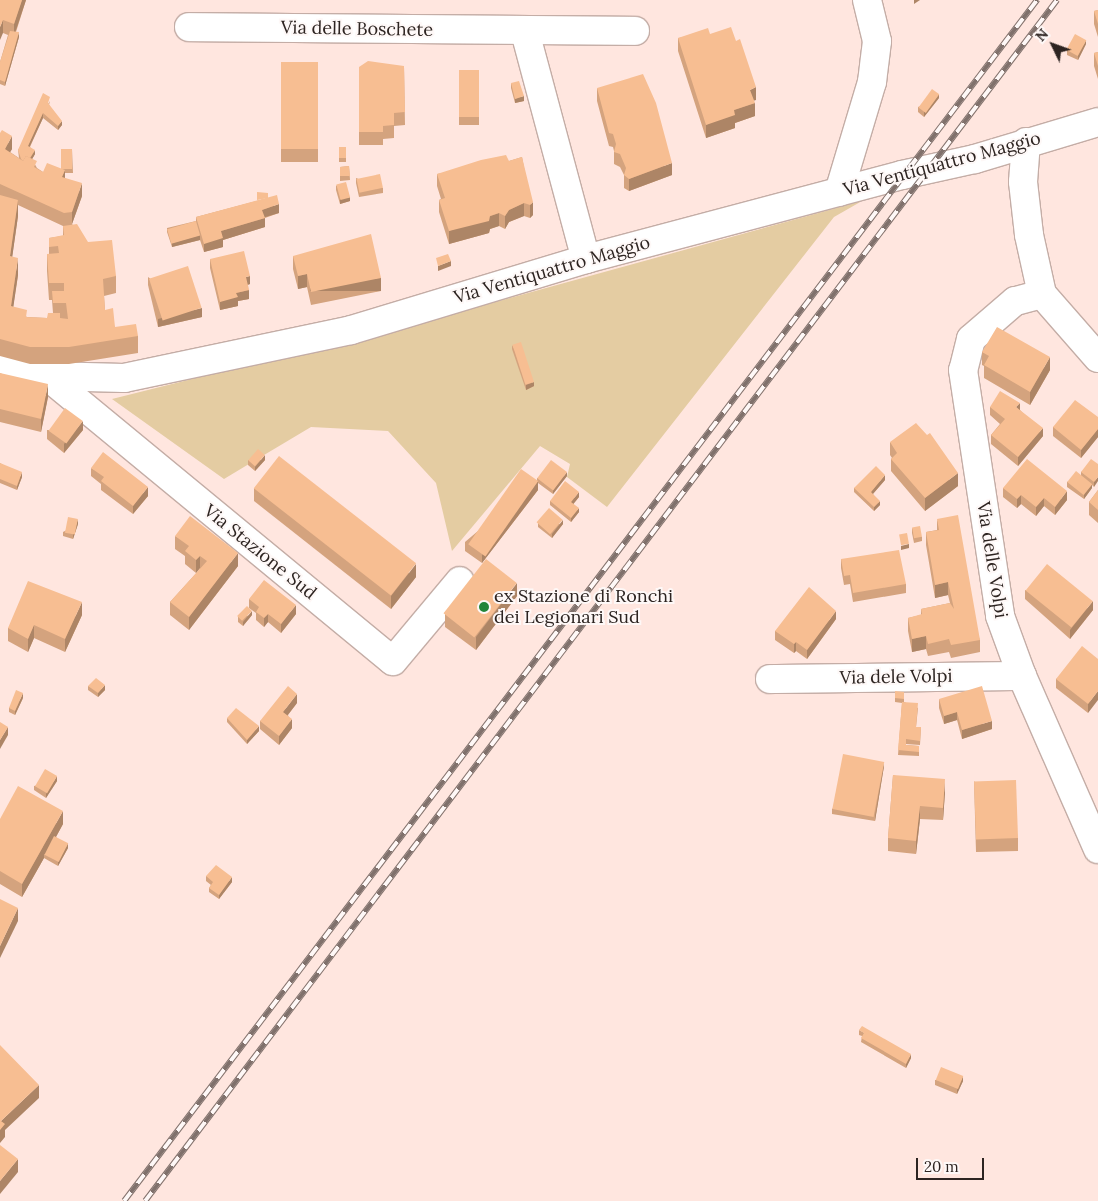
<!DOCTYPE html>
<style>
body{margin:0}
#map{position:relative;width:1098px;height:1201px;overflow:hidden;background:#ffe6df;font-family:Lora,serif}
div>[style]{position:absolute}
.green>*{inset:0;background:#e4cca2}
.roads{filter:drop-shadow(1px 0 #c4ada6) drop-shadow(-1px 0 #c4ada6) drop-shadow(0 1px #c4ada6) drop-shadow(0 -1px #c4ada6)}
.minor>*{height:28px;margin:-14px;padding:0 14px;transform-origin:14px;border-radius:14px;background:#fff}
.rail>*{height:5.5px;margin-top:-2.75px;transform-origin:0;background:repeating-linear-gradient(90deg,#fef8f7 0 11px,#80716c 0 22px);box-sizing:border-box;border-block:1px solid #80716c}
.wall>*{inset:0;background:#d4a37e;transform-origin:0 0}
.shaded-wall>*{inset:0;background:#ad8566;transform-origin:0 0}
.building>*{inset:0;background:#f7be92;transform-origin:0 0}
.dots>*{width:14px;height:14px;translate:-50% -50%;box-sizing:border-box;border:2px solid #fef8f7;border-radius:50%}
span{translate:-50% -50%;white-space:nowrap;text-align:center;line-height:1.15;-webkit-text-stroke:4px #fef8f7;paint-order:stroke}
.street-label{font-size:18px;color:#2d2421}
.poi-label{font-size:18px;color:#2d2421}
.left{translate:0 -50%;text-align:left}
.north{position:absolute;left:1028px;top:20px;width:50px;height:50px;-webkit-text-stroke:4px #fef8f7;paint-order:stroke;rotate:312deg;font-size:14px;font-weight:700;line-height:20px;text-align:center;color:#2d2421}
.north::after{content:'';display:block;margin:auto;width:18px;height:22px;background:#2d2421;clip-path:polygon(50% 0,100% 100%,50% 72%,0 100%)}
.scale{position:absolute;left:916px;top:1158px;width:68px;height:22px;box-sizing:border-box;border:2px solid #2d2421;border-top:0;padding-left:6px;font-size:15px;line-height:18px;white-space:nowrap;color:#2d2421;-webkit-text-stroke:4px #fef8f7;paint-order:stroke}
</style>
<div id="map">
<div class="green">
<div style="clip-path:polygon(862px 201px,834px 217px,607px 507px,567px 477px,570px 464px,540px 446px,452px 551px,436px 483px,388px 431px,311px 427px,224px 479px,112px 399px,459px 312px)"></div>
</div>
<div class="roads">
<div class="minor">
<div style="left:189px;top:27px;width:446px;rotate:0.5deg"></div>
<div style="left:525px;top:32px;width:235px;rotate:75deg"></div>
<div style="left:1026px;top:142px;width:40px;rotate:94.3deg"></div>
<div style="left:1023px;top:182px;width:53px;rotate:83.5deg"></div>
<div style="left:1029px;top:235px;width:60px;rotate:77.6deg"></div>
<div style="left:1042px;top:294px;width:85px;rotate:48.8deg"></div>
<div style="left:839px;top:192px;width:115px;rotate:-73.3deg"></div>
<div style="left:872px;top:82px;width:41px;rotate:-83deg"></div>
<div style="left:877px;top:41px;width:42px;rotate:-103.7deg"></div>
<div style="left:1042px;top:294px;width:28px;rotate:165deg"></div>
<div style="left:1015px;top:301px;width:58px;rotate:139.2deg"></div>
<div style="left:971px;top:339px;width:32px;rotate:104deg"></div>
<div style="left:963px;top:370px;width:249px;rotate:81.4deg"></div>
<div style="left:1000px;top:616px;width:64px;rotate:69.9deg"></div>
<div style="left:1022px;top:676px;width:189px;rotate:66.3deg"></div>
<div style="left:0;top:367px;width:48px;rotate:10.8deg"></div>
<div style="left:47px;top:376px;width:77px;rotate:1.5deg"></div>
<div style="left:124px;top:378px;width:232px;rotate:-11.9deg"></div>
<div style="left:351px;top:330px;width:245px;rotate:-16.8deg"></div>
<div style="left:586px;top:259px;width:327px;rotate:-14.9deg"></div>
<div style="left:902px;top:175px;width:75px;rotate:-12.4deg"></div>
<div style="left:975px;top:159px;width:128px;rotate:-16.7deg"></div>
<div style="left:47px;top:376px;width:448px;rotate:39.5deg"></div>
<div style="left:393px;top:661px;width:104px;rotate:-50.1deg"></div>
<div style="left:770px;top:679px;width:252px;rotate:-0.7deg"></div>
</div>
</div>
<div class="rail">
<div style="left:124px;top:1201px;width:1509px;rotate:-52.76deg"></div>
<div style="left:145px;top:1201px;width:1508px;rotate:-52.79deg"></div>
</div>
<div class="wall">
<div style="clip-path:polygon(0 0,26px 0,16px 32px,19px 37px,5px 86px,0 84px,0 62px,8px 35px,3px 33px)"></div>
<div style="clip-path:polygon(1098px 10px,1098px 37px,1094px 24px,1094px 11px)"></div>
<div style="clip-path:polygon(710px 34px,756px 100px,754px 100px,755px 116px,735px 123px,735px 128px,706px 138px,678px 51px,678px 38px)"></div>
<div style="clip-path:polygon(1086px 44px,1078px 60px,1067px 55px,1067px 50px)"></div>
<div style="clip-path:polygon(1098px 52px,1098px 79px,1094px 66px,1094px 53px)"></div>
<div style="left:281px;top:62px;width:37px;height:100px"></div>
<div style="clip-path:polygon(404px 66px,405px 125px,394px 126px,394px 138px,383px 139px,383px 145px,359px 145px,359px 67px)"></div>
<div style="left:459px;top:70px;width:20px;height:55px"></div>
<div style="clip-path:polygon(511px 83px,524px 101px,515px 103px,511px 88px)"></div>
<div style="clip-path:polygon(597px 88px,672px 175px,629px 191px,624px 188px,624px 175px,620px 167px,614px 164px,614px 151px,613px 147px,609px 146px,597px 101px)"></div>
<div style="clip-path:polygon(939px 98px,924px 117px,918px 112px,918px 107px)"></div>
<div style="clip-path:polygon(evenodd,50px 101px,49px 105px,62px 125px,58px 130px,43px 118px,30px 147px,35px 154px,32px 159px,37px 168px,43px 172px,62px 169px,72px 149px,73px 173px,65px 173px,65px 178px,82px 196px,72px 224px,116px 276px,116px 293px,104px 296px,105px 310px,115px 327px,138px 336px,138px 353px,69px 364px,30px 364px,0 356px,0 133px,12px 149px,10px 152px,19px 158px,18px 150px,50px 101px,18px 205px,63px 226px,63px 236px,49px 238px,49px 254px,47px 254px,47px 271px,49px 300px,52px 300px,53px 313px,47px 318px,27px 317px,13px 307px,18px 275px,12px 257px,18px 216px,18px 205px)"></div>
<div style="left:339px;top:147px;width:7px;height:15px"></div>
<div style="clip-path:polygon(522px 157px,533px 215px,530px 218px,524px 216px,509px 222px,505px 229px,499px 226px,490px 229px,489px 233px,449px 244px,439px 212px,439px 200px,441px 199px,437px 186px,437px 174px,509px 161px)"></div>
<div style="clip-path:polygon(349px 166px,350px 180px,340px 181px,340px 167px)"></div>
<div style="clip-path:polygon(356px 178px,383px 188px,383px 193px,359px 197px,356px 183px)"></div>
<div style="clip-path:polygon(336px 185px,350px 201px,340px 204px,336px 190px)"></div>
<div style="clip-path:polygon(268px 198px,279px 213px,265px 218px,265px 227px,223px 240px,223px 247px,204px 252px,200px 240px,172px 247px,167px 232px,167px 228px,196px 221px,196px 217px)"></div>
<div style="clip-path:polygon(293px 256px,381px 291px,311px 305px,307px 287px,298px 289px,293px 269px)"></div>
<div style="clip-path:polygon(210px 259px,250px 284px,248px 285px,249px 299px,238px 301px,238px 306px,220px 310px,210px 268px)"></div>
<div style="clip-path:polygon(148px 277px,202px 317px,158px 327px,148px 285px)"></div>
<div style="clip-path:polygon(512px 345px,534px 386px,526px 390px,512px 349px)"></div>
<div style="clip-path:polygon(982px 352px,1050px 370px,1030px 405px,984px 378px,984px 366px,982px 365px)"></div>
<div style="clip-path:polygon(0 373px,48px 397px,41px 432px,0 422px)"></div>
<div style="clip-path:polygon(990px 407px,1020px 410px,1043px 436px,1018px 466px,991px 444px,991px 435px,1000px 424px,990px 415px)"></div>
<div style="clip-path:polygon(1098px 417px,1098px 437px,1081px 458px,1053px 436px,1053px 427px)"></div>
<div style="clip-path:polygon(47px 430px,83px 430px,64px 453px,47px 439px)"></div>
<div style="clip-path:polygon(890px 442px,958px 486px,925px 511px,891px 471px,891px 459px,892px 458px,890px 455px)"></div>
<div style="clip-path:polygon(248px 460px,265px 460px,255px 471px,248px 465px)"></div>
<div style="clip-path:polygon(0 463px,22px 477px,17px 490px,0 483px)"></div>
<div style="clip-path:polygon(1098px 464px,1094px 487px,1092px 485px,1092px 488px,1084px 499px,1067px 487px,1067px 482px,1081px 475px,1081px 472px)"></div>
<div style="clip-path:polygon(91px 468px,148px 496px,133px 514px,101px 490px,101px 484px,91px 476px)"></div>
<div style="clip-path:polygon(567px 476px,553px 494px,538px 483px,538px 490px,482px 563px,465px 551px,465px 542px,537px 481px,537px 478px)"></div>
<div style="clip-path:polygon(885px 480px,873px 494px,880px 505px,874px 511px,854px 492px,854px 488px)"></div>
<div style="clip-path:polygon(254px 488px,416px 577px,391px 609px,254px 501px)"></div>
<div style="clip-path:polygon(1003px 488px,1067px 500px,1055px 515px,1044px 506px,1036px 516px,1021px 504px,1017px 508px,1003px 497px)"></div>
<div style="clip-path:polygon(1098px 490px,1098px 523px,1089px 515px,1089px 502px)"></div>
<div style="clip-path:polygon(579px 497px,573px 504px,579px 512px,571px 522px,550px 505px,550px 501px)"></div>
<div style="clip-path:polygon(937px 519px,980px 640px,980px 652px,951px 658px,949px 652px,928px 656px,926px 649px,912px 652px,908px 631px,908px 618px,921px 615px,921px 609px,950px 603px,948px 595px,935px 598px,926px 545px,926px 532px,937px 530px)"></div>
<div style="clip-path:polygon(538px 523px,563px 524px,552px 538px,538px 527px)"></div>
<div style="clip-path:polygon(78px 524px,73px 539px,63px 536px,63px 532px)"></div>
<div style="clip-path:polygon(912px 528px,922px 537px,922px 541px,914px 543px,912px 533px)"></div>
<div style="clip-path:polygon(175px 536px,238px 566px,189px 630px,170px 615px,170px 602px,200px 569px,200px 568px,196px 573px,185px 564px,185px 556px,175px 549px)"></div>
<div style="clip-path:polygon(841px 559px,906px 584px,906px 593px,853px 602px,850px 584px,844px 585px,841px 568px)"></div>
<div style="clip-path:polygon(1025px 590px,1093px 610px,1070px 639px,1025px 599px)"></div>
<div style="clip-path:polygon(517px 596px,476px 650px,445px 627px,445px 614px)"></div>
<div style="clip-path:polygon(249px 599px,296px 614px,281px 633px,268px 622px,264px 627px,256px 620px,256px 613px,249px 608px)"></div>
<div style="clip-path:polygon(82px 615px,65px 652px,34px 638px,28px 652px,8px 641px,8px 628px)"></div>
<div style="clip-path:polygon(252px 615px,243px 626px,238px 622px,238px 617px)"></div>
<div style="clip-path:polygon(836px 619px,807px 659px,796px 651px,794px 653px,775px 640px,775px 631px)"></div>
<div style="clip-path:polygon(1098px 659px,1088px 713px,1056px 688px,1056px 679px)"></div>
<div style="clip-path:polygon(88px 686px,105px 690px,98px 697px,88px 690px)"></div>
<div style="clip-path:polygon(904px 692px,904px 702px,918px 708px,916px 727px,921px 727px,920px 745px,906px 744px,906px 745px,919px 746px,919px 756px,898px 755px,902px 703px,895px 702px,895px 698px)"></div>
<div style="clip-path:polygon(23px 698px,15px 715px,9px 712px,9px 708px)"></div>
<div style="clip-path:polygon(939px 699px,992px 729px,962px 739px,957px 720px,944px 724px,939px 708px)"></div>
<div style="clip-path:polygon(297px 703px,288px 715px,292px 728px,279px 745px,260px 729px,260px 721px)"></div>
<div style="clip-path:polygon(227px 718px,259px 731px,247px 744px,227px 722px)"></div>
<div style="clip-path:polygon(884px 766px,875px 821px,832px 814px,832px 809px)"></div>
<div style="clip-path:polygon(893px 775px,945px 792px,943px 820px,920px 819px,916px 854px,888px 851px,888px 838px)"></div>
<div style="clip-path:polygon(57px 781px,46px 798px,34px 790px,34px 786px)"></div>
<div style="clip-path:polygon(974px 781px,1018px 838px,1018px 851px,976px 852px)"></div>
<div style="clip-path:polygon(0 819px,63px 824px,56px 837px,68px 848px,58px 866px,44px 858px,22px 897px,0 884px)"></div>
<div style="clip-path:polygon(206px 876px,232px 882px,219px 899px,209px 892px,209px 888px,211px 885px,206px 881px)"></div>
<div style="clip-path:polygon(859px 1030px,911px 1058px,906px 1068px,861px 1042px,862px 1036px,859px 1035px)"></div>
<div style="clip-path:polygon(935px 1080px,963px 1081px,957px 1094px,935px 1085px)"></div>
</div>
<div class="shaded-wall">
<div style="clip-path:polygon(22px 0,26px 0,14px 36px,14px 24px)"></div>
<div style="clip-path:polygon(914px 0,920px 0,914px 4px)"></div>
<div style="clip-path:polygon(3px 20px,3px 33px,0 40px,0 27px)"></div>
<div style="clip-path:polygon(19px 32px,19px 37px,5px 86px,5px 82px)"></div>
<div style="clip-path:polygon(1086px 40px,1086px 44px,1078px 60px,1078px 56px)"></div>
<div style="clip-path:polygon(756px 87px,756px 100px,750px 102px,750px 90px)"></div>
<div style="clip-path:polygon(939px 94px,939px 98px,924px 117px,924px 112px)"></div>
<div style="clip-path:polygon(524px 96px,524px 101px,515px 103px,515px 99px)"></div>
<div style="clip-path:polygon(755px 103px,755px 116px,735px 123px,735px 128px,706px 138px,706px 125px,734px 110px)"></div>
<div style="clip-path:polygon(43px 113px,43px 118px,28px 150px,28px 146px)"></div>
<div style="clip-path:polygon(62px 121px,62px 125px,58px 130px,58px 126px)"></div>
<div style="clip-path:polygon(12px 136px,12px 149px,5px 161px,5px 149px)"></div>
<div style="clip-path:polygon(35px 150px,35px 154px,27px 168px,27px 164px)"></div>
<div style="clip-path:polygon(672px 163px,672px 175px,629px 191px,629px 179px)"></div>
<div style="clip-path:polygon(65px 170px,65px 183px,62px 177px)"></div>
<div style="clip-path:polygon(82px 183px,82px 196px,72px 224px,72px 212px)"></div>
<div style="clip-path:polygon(350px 197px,350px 201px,340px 204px,340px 199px)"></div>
<div style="clip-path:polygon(18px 200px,18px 216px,10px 273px,10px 256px)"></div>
<div style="clip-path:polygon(533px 202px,533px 215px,530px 218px,530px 205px)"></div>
<div style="clip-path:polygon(524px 203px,524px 216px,509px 222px,505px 229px,505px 216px,509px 210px)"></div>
<div style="clip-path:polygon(279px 204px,279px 213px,262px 218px,262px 210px)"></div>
<div style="clip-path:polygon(499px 213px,499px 226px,490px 229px,489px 233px,449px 244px,449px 231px)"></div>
<div style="clip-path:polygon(265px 218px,265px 227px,223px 240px,223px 247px,204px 252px,204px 244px,221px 231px)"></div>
<div style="clip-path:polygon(200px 235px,200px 240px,172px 247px,172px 243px)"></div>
<div style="clip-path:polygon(18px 258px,18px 275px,11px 323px,11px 306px)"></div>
<div style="clip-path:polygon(451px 261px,451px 266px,438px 271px,438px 266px)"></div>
<div style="clip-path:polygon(307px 274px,307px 287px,298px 289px,298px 276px)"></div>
<div style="clip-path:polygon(250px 276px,250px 284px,246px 285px,246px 277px)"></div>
<div style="left:381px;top:278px;width:13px;height:71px;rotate:90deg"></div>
<div style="clip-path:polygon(249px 290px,249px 299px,238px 301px,238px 306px,220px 310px,220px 302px,236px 293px)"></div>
<div style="clip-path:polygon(202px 308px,202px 317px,158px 327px,158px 319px)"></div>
<div style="clip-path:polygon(1050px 357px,1050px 370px,1030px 405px,1030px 392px)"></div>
<div style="clip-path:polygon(534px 382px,534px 386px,526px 390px,526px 385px)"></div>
<div style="clip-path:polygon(48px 384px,48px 397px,41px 432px,41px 419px)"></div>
<div style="clip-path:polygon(1020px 403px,1020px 412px,1016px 407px)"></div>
<div style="clip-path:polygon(83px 421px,83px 430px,64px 453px,64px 444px)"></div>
<div style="clip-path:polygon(1043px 428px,1043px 436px,1018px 466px,1018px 457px)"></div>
<div style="clip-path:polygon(1098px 429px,1098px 437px,1081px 458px,1081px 450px)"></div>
<div style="clip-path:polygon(265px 455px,265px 460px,255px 471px,255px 467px)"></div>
<div style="clip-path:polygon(22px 472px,22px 477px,17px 490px,17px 486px)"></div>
<div style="clip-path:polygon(567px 472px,567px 476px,553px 494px,553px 490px)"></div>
<div style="clip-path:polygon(958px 473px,958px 486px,925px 511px,925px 498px)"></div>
<div style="clip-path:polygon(885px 475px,885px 480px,871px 496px,871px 492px)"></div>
<div style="clip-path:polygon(1098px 477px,1098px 481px,1094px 487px,1094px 482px)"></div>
<div style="clip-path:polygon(538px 481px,538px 490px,482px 563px,482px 555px)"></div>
<div style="clip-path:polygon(1092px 484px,1092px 488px,1084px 499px,1084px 495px)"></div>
<div style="clip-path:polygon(148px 487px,148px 496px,133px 514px,133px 506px)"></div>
<div style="clip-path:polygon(1067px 491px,1067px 500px,1055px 515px,1055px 507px)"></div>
<div style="clip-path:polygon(579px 492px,579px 497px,571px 507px,571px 502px)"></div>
<div style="clip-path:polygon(1021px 495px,1021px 504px,1017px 508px,1017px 499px)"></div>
<div style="clip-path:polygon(1044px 498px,1044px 506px,1036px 516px,1036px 507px)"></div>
<div style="clip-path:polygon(880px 501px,880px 505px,874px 511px,874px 507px)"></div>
<div style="clip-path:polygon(579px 508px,579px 512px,571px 522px,571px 518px)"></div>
<div style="clip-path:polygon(78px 519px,78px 524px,73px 539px,73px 535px)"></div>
<div style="clip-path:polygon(563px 520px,563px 524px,552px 538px,552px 534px)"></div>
<div style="clip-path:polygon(909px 544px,909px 548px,901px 550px,901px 546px)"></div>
<div style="clip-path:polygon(238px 553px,238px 566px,189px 630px,189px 617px)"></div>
<div style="clip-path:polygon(200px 556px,200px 568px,196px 573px,196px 560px)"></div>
<div style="clip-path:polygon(416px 564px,416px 577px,391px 609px,391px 596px)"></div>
<div style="clip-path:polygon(948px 582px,948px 595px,935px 598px,935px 585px)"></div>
<div style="clip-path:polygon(517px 583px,517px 596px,476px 650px,476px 637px)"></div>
<div style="clip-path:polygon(1093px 601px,1093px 610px,1070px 639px,1070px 630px)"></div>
<div style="clip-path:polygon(82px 602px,82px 615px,65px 652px,65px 639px)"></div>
<div style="clip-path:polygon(296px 605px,296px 614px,281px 633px,281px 624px)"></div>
<div style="clip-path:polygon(252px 611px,252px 615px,243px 626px,243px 622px)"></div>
<div style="clip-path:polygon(836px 611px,836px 619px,807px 659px,807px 650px)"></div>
<div style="clip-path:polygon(268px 614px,268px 622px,264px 627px,264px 618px)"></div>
<div style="clip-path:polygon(34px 625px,34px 638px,28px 652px,28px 639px)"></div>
<div style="clip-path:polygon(926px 636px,926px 649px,912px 652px,912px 639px)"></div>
<div style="clip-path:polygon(796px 642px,796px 651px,794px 653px,794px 644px)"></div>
<div style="clip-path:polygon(105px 685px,105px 690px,98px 697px,98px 693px)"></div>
<div style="clip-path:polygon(1098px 691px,1098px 700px,1088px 713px,1088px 704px)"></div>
<div style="clip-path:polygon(23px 693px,23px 698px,15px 715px,15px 711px)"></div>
<div style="clip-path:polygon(297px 694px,297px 703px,283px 721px,283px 712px)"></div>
<div style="clip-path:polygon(957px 712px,957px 720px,944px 724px,944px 716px)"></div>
<div style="clip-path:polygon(292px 719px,292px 728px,279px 745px,279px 736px)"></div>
<div style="clip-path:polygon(992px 721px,992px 729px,962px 739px,962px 730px)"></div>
<div style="clip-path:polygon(259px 726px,259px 731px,247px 744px,247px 740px)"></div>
<div style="clip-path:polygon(8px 727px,8px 735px,0 749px,0 740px)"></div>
<div style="clip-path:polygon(884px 762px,884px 766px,875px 821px,875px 816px)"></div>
<div style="clip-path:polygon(57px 776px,57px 781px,46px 798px,46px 794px)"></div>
<div style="clip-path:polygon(945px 779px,945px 792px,943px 820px,943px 808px)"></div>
<div style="clip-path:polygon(920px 806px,920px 819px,916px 854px,916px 841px)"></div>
<div style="clip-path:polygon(63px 811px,63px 824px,46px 855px,44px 854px,44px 858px,22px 897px,22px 884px)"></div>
<div style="clip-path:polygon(68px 843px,68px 848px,58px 866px,58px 862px)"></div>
<div style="clip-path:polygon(232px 877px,232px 882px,219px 899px,219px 895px)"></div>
<div style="clip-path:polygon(18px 908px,18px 921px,0 958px,0 946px)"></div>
<div style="clip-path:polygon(911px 1054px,911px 1058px,906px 1068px,906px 1064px)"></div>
<div style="clip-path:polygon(963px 1076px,963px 1081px,957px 1094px,957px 1090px)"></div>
<div style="clip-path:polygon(39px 1085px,39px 1098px,5px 1130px,5px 1137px,0 1143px,0 1130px,1px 1121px)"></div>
<div style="clip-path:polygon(18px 1159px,18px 1172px,0 1194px,0 1181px)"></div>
</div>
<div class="building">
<div style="clip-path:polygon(0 0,22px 0,14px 24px,3px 20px,0 27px)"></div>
<div style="clip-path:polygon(1098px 10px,1098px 24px,1094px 11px)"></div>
<div style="clip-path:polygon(731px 27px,736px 41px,740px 39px,756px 87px,750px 90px,755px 103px,734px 110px,735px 115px,706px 125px,678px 38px,708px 28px,710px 34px)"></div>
<div style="clip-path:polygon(10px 31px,19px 32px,5px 82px,0 80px,0 62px)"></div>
<div style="left:1075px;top:34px;width:13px;height:18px;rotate:29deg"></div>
<div style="clip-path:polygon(1098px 52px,1098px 66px,1094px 53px)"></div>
<div style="clip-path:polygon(368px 61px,404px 66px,405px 112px,394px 113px,394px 125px,383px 126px,383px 132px,359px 132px,359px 67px)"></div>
<div style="left:281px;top:62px;width:37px;height:87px"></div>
<div style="left:459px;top:70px;width:20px;height:47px"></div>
<div style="clip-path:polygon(643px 74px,656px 103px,672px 163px,629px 179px,624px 175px,626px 168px,620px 154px,614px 152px,616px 144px,613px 134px,609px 133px,597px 88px)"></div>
<div style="clip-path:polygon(519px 81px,524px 96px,515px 99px,511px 83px)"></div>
<div style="left:932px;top:89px;width:9px;height:23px;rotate:36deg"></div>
<div style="clip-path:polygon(43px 93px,50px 97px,48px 103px,62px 121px,58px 126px,43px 113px,28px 146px,35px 150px,30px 158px,26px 156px,23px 161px,21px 159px,18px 150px)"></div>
<div style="clip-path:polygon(2px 130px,12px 136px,5px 149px,23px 161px,26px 156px,37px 161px,34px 167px,43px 172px,47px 163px,65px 170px,62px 177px,82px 183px,72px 212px,64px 213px,0 184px,0 133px)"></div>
<div style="left:339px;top:147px;width:7px;height:11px"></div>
<div style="left:61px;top:149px;width:11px;height:20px"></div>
<div style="clip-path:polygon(506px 155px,509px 161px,522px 157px,533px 202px,530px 205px,524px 203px,509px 210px,505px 216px,499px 213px,490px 216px,489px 221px,449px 231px,439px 200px,445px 198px,437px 174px,481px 160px)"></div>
<div style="clip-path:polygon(349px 166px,350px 176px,340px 176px,340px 167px)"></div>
<div style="left:380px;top:174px;width:14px;height:24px;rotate:78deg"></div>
<div style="left:346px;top:182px;width:16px;height:10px;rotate:75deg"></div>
<div style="clip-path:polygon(257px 192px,268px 193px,268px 198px,257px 200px)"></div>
<div style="clip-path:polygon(0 195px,18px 200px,10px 256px,18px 258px,11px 306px,27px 310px,26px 317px,47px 318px,48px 313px,60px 313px,60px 318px,68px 319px,66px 303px,53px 303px,52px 291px,64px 291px,64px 283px,49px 283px,47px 254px,59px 253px,58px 246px,49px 247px,49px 238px,64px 235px,63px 226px,77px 224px,88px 242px,112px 240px,116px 276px,103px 279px,105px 310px,113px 308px,115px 327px,136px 324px,138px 336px,69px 347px,30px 347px,0 339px)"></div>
<div style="clip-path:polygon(277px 195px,279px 204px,262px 210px,265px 218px,221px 231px,223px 238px,204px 244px,196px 217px)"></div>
<div style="left:196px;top:221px;width:15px;height:30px;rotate:74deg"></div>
<div style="clip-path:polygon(371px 234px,381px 278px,311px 292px,307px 274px,298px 276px,293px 256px)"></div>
<div style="clip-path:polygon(244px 251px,250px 276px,246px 277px,249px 290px,236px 293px,238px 297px,220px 302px,210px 259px)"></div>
<div style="clip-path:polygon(448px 254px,451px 261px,438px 266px,436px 258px)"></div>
<div style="left:188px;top:266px;width:44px;height:41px;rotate:72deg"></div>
<div style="clip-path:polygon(997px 327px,1050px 357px,1030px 392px,984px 365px,989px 356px,982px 352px)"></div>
<div style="left:521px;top:342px;width:42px;height:9px;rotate:72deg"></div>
<div style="clip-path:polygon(0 373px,48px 384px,41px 419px,0 409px)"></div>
<div style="clip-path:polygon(1000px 391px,1020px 403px,1016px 407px,1043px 428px,1018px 457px,991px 435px,1005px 419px,990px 407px)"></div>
<div style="clip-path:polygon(1075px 400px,1098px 417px,1098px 429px,1081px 450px,1053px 427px)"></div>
<div style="left:65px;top:408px;width:22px;height:28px;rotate:36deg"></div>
<div style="clip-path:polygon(916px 423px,927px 435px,930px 433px,958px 473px,925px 498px,891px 459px,897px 453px,890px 442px)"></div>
<div style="left:258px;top:449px;width:9px;height:15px;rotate:41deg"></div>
<div style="clip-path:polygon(103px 452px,148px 487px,133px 506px,101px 481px,104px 477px,91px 468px)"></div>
<div style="left:279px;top:456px;width:174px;height:41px;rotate:38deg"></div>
<div style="clip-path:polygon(1027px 459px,1067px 491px,1055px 507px,1044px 498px,1036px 507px,1021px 495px,1017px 499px,1003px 488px)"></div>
<div style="clip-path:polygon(1091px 459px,1098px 464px,1098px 477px,1094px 482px,1081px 472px)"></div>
<div style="left:551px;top:460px;width:20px;height:23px;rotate:37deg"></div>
<div style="clip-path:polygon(0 463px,22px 472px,17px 486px,0 479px)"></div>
<div style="clip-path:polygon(876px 466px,885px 475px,871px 492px,880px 501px,874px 507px,854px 488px)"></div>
<div style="left:521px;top:469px;width:21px;height:92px;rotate:35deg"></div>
<div style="left:1076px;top:471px;width:21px;height:14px;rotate:39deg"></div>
<div style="clip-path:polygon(565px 481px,579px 492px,571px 502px,579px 508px,571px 518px,550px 501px)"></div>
<div style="clip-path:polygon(1098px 490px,1098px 510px,1089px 502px)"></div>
<div style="left:549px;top:508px;width:18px;height:19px;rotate:41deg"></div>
<div style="clip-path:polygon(958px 515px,980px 640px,951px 645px,949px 639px,928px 644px,926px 636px,912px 639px,908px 618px,922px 614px,921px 609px,950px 603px,954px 609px,948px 582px,935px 585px,926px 532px,939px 530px,937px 519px)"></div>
<div style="clip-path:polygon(190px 516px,238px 553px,189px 617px,170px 602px,207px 561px,200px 556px,196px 560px,185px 551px,189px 546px,175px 536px)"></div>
<div style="left:68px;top:517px;width:10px;height:16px;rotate:11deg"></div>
<div style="left:920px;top:526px;width:11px;height:8px;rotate:80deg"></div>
<div style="left:907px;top:533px;width:11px;height:8px;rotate:80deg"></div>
<div style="clip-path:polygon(899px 550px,906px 584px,853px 593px,850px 575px,844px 576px,841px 559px)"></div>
<div style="left:486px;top:559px;width:39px;height:69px;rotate:38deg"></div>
<div style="left:1047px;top:564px;width:59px;height:34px;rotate:39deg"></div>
<div style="clip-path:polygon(264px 580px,296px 605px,281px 624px,268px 614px,264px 618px,256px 612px,259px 607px,249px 599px)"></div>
<div style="clip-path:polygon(28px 581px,82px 602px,65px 639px,34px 625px,28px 639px,8px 628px)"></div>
<div style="clip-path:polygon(809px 587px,836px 611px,807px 650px,796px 642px,794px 644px,775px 631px)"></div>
<div style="left:247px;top:606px;width:7px;height:14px;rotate:45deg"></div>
<div style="clip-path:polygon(1082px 646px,1098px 659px,1098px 691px,1088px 704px,1056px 679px)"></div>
<div style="clip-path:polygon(96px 678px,105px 685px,98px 693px,88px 686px)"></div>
<div style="clip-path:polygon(288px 686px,297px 694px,283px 712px,292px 719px,279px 736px,260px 721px)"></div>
<div style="clip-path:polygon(982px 686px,992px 721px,962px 730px,957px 712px,944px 716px,939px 699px)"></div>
<div style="clip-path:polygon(16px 690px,23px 693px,15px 711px,9px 708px)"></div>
<div style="clip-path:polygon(895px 691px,904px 692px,904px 699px,895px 698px)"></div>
<div style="clip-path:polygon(902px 702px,918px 703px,916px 727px,921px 727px,920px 741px,906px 739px,906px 745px,919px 746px,919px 752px,898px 750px)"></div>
<div style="clip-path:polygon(236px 708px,259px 726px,247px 740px,227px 718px)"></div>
<div style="clip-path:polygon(0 722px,8px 727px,0 740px)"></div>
<div style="left:843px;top:754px;width:42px;height:56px;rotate:11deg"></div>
<div style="left:45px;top:769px;width:14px;height:20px;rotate:30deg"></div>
<div style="clip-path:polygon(893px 775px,945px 779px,943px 808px,920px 806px,916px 841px,888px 838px)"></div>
<div style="left:1016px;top:780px;width:58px;height:42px;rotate:88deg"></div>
<div style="clip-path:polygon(18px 786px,63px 811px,22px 884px,0 871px,0 819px)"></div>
<div style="left:54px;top:836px;width:16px;height:21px;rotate:27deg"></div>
<div style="clip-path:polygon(216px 865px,232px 877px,219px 895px,209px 888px,213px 882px,206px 876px)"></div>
<div style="clip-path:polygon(0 899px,18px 908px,0 946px)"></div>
<div style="clip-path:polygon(862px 1026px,911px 1054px,906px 1064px,861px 1038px,864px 1033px,859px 1030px)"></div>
<div style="clip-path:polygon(0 1045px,39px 1085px,1px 1121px,5px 1124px,0 1130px)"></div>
<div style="left:941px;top:1067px;width:24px;height:14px;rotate:22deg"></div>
<div style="clip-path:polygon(0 1145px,18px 1159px,0 1181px)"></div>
</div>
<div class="dots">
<div style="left:484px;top:607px;background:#228539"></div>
</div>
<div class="street-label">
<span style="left:357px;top:29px;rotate:1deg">Via delle Boschete</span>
<span style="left:942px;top:164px;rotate:-15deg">Via Ventiquattro Maggio</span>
<span style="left:552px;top:270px;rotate:-16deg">Via Ventiquattro Maggio</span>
<span style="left:260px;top:552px;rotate:39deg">Via Stazione Sud</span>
<span style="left:992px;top:560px;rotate:81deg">Via delle Volpi</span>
<span style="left:896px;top:677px;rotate:-1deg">Via dele Volpi</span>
</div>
<div class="poi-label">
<span class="left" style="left:494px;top:607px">ex Stazione di Ronchi<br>dei Legionari Sud</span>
</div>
<div class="north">N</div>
<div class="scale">20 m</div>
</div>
